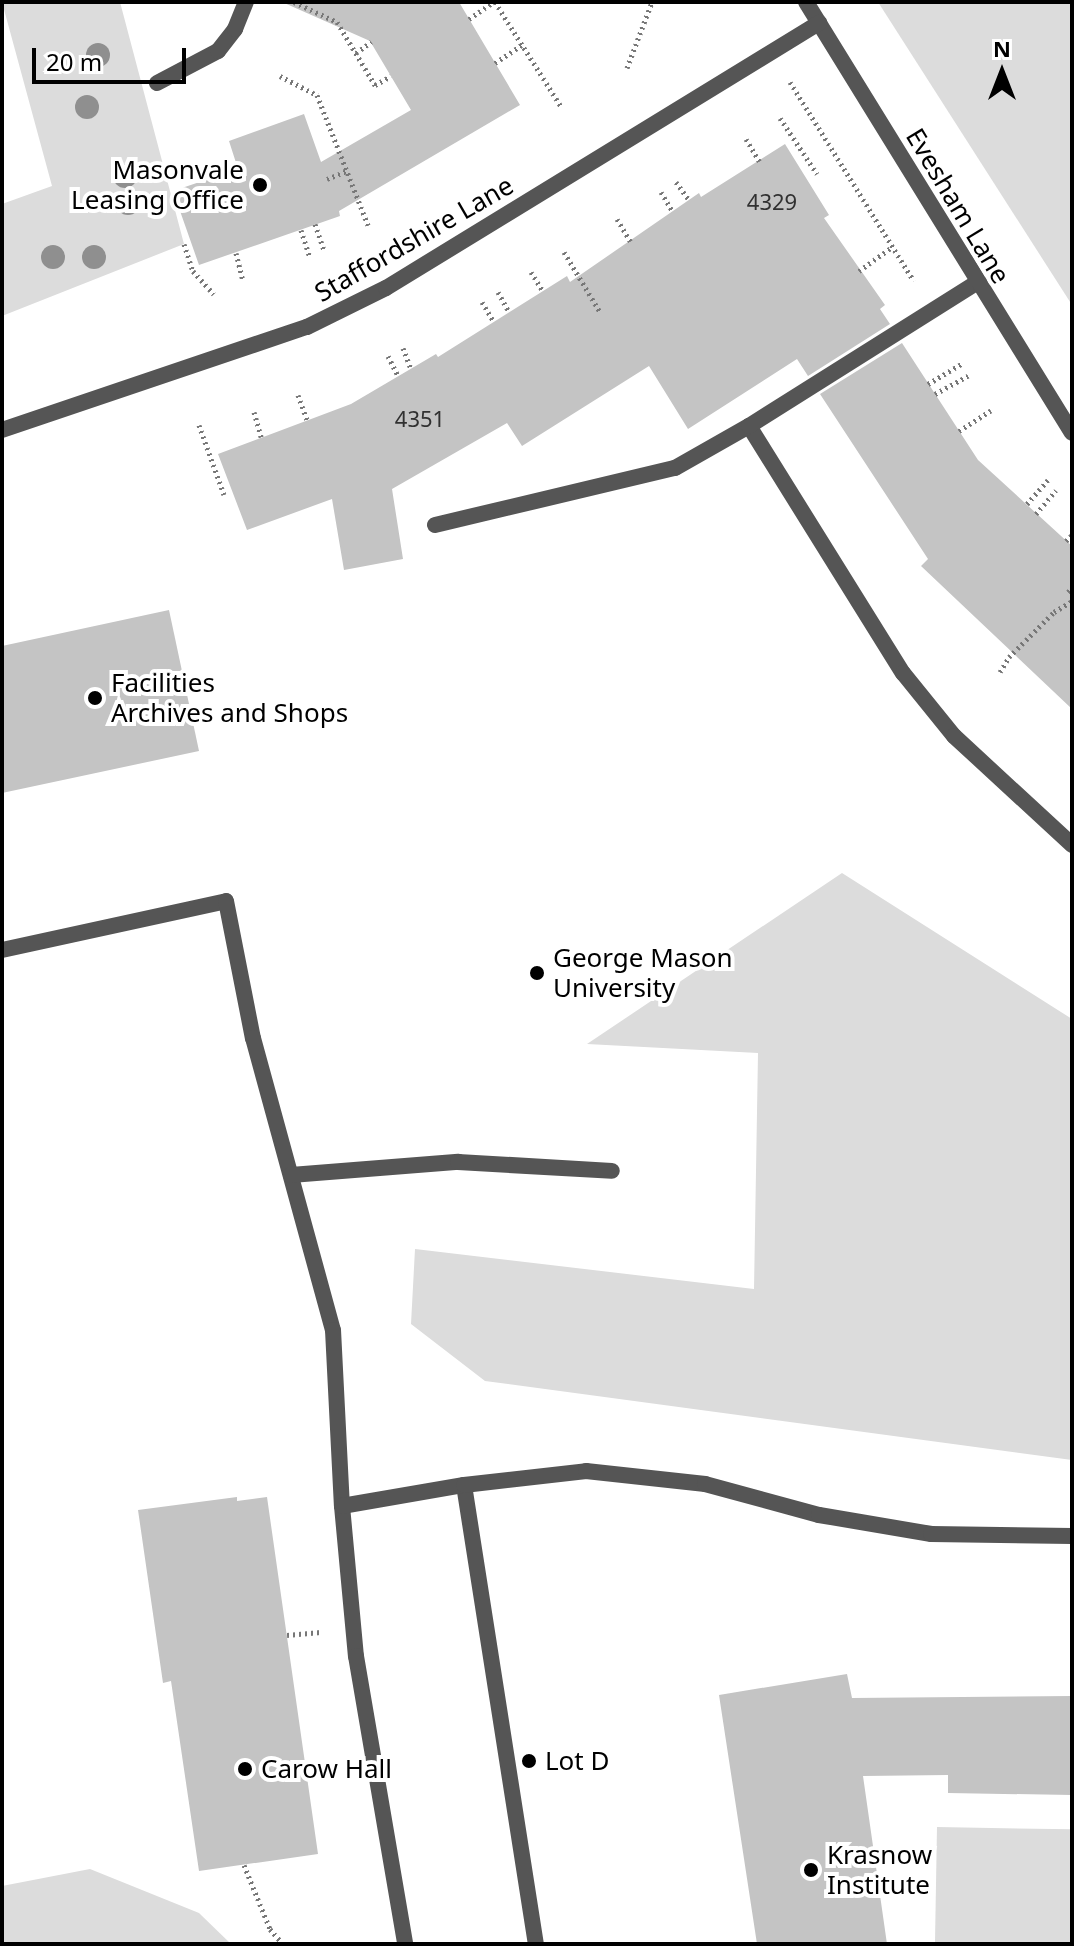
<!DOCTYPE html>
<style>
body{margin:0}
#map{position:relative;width:1074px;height:1946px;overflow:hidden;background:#fff;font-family:"Noto Sans",sans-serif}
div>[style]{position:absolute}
.green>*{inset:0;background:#dcdcdc;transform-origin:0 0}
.building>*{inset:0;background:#c4c4c4}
.path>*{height:5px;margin-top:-2.5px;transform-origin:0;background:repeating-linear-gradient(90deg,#777 0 2px,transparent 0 6px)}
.service>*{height:16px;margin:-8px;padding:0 8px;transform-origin:8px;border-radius:8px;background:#555}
.minor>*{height:16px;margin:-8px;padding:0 8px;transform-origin:8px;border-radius:8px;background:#555}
.trees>*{width:24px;height:24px;margin:-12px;border-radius:50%;background:#8f8f8f}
.dots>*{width:22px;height:22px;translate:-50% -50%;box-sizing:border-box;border:4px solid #fff;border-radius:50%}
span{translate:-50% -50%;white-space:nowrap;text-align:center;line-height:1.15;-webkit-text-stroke:8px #fff;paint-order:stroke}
.number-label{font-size:22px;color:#313131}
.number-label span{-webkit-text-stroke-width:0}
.poi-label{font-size:26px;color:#000}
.right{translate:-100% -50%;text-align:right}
.left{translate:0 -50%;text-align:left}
.street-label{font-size:26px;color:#000}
.frame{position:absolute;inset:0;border:4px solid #000;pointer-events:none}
.north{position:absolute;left:962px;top:32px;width:80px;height:80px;-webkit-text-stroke:6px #fff;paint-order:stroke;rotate:0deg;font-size:22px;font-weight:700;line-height:32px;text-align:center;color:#000}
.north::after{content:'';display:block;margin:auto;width:28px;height:36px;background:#000;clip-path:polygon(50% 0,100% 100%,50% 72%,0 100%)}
.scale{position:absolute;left:32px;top:48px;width:154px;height:36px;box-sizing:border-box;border:4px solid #000;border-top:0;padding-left:10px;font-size:24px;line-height:28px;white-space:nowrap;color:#000;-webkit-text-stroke:6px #fff;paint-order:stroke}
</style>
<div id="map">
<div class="green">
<div style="clip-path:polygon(2px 2px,120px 2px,184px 244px,2px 316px,2px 204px,52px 186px)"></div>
<div style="clip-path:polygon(878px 2px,1072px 2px,1072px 305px)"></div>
<div style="clip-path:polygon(842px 873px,1072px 1019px,1072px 1460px,485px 1381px,411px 1324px,415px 1249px,754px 1289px,758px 1053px,587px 1044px)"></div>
<div style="left:937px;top:1827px;width:135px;height:118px;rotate:1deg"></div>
<div style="clip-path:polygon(90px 1869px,199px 1913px,231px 1944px,2px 1944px,2px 1886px)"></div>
</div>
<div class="building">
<div style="clip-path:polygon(282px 2px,459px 2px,520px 105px,339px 211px,340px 216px,199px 265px,173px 191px,238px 169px,229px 141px,304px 114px,321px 162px,411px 110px,370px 41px)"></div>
<div style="clip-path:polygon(785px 144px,829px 215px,824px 218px,885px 305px,880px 309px,890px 324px,808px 376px,797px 359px,688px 429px,649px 366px,522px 446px,507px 423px,392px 489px,403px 559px,344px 570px,332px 499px,247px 530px,218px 454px,351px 404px,436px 354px,438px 357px,567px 276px,570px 282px,699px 193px,701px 197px)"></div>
<div style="clip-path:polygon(902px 343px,978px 460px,1072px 546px,1072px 709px,921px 566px,928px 559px,820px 394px)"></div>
<div style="clip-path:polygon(169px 610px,199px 751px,2px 793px,2px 646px)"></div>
<div style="clip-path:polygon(237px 1497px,237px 1501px,267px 1497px,318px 1854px,199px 1871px,171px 1681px,163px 1683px,138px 1510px)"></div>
<div style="clip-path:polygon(847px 1674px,852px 1698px,1072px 1696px,1072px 1795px,948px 1793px,948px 1775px,863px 1776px,887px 1944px,757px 1944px,719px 1695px)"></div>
</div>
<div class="path">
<div style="left:294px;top:2px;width:47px;rotate:24.9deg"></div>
<div style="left:337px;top:22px;width:74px;rotate:58.9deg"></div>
<div style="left:375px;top:85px;width:18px;rotate:-29deg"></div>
<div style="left:495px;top:2px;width:125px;rotate:57.7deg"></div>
<div style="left:469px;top:19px;width:29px;rotate:-35deg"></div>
<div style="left:356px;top:53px;width:19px;rotate:-36deg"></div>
<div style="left:495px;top:63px;width:32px;rotate:-34deg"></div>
<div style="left:627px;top:68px;width:71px;rotate:-69.3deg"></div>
<div style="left:280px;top:76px;width:42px;rotate:27.2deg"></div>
<div style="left:317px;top:95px;width:140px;rotate:68.6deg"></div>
<div style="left:790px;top:82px;width:234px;rotate:58.1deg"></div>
<div style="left:780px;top:118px;width:67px;rotate:56.5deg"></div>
<div style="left:746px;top:139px;width:26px;rotate:59deg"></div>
<div style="left:327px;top:179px;width:22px;rotate:-22deg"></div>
<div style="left:676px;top:182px;width:22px;rotate:54deg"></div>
<div style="left:661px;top:192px;width:23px;rotate:59deg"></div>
<div style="left:617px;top:219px;width:26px;rotate:59deg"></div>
<div style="left:315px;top:224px;width:28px;rotate:71deg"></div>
<div style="left:301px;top:230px;width:28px;rotate:72deg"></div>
<div style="left:184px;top:244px;width:28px;rotate:72deg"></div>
<div style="left:193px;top:271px;width:31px;rotate:48deg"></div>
<div style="left:564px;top:252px;width:70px;rotate:59deg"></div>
<div style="left:236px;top:253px;width:29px;rotate:76deg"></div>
<div style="left:859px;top:271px;width:41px;rotate:-36deg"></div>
<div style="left:531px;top:272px;width:22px;rotate:58deg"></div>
<div style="left:498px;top:292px;width:23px;rotate:61deg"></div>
<div style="left:482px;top:302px;width:23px;rotate:59deg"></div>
<div style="left:403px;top:348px;width:22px;rotate:69deg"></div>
<div style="left:388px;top:356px;width:22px;rotate:63deg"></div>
<div style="left:928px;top:384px;width:39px;rotate:-31deg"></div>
<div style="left:935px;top:394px;width:38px;rotate:-29deg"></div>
<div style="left:298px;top:395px;width:27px;rotate:70deg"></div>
<div style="left:254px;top:412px;width:26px;rotate:74deg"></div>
<div style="left:199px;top:425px;width:74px;rotate:70.3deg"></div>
<div style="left:959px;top:431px;width:38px;rotate:-33deg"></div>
<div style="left:1027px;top:504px;width:32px;rotate:-49deg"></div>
<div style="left:1036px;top:514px;width:31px;rotate:-50deg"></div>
<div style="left:1066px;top:541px;width:8px;rotate:-45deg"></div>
<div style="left:1068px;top:592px;width:6px;rotate:-45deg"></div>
<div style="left:1000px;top:672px;width:17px;rotate:-59deg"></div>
<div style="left:1009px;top:657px;width:64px;rotate:-45deg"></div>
<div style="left:1054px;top:612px;width:21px;rotate:-31deg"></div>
<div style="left:287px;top:1635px;width:34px;rotate:-5deg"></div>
<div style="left:244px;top:1865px;width:69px;rotate:67.9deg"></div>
<div style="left:270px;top:1929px;width:20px;rotate:49deg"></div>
</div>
<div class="service">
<div style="left:157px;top:83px;width:69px;rotate:-27.7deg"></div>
<div style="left:218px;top:51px;width:28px;rotate:-52deg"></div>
<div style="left:235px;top:29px;width:29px;rotate:-68deg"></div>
<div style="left:749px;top:426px;width:291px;rotate:58.1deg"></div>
<div style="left:903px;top:673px;width:81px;rotate:51deg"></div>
<div style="left:954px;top:736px;width:161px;rotate:42.7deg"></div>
<div style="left:435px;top:525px;width:247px;rotate:-13.4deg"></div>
<div style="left:675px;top:468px;width:85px;rotate:-29.6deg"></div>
<div style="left:749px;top:426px;width:268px;rotate:-32.2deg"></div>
<div style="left:2px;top:950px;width:229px;rotate:-12.3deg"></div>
<div style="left:226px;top:901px;width:140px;rotate:78.9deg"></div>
<div style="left:253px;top:1038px;width:303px;rotate:74.7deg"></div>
<div style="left:333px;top:1330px;width:176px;rotate:87.1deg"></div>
<div style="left:342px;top:1506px;width:151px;rotate:84.7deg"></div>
<div style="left:356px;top:1656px;width:292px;rotate:80.3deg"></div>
<div style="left:291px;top:1175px;width:168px;rotate:-4.5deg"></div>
<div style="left:458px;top:1162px;width:154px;rotate:3.3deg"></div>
<div style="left:464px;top:1485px;width:465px;rotate:81.1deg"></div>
<div style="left:342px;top:1506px;width:124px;rotate:-9.8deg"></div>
<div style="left:464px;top:1485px;width:123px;rotate:-6.5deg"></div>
<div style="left:586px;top:1471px;width:120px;rotate:6.2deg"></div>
<div style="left:705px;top:1484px;width:118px;rotate:15.2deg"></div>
<div style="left:819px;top:1515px;width:114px;rotate:9.6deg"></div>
<div style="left:931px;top:1534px;width:141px;rotate:0.8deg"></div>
</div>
<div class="minor">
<div style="left:806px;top:2px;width:506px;rotate:58.32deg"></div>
<div style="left:2px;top:430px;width:322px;rotate:-18.7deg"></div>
<div style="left:307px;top:327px;width:88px;rotate:-26.3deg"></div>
<div style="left:386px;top:288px;width:508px;rotate:-31.47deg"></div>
</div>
<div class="trees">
<div style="left:98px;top:55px"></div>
<div style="left:87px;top:107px"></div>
<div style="left:125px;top:176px"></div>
<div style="left:128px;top:203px"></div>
<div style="left:53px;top:257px"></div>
<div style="left:94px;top:257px"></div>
</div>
<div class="dots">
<div style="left:260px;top:185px;background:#000"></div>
<div style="left:95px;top:698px;background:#000"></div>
<div style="left:537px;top:973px;background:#000"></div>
<div style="left:529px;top:1761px;background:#000"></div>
<div style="left:245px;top:1769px;background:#000"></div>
<div style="left:811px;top:1870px;background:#000"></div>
</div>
<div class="number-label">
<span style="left:772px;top:202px">4329</span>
<span style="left:420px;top:419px">4351</span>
</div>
<div class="poi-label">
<span class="right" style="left:244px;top:185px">Masonvale<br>Leasing Office</span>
<span class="left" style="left:111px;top:698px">Facilities<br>Archives and Shops</span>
<span class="left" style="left:553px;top:973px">George Mason<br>University</span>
<span class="left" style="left:545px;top:1761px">Lot D</span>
<span class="left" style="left:261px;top:1769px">Carow Hall</span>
<span class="left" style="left:827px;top:1870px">Krasnow<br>Institute</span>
</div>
<div class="street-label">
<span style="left:958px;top:206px;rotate:59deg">Evesham Lane</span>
<span style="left:414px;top:239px;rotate:-30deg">Staffordshire Lane</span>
</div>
<div class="frame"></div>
<div class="north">N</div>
<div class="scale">20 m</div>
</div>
